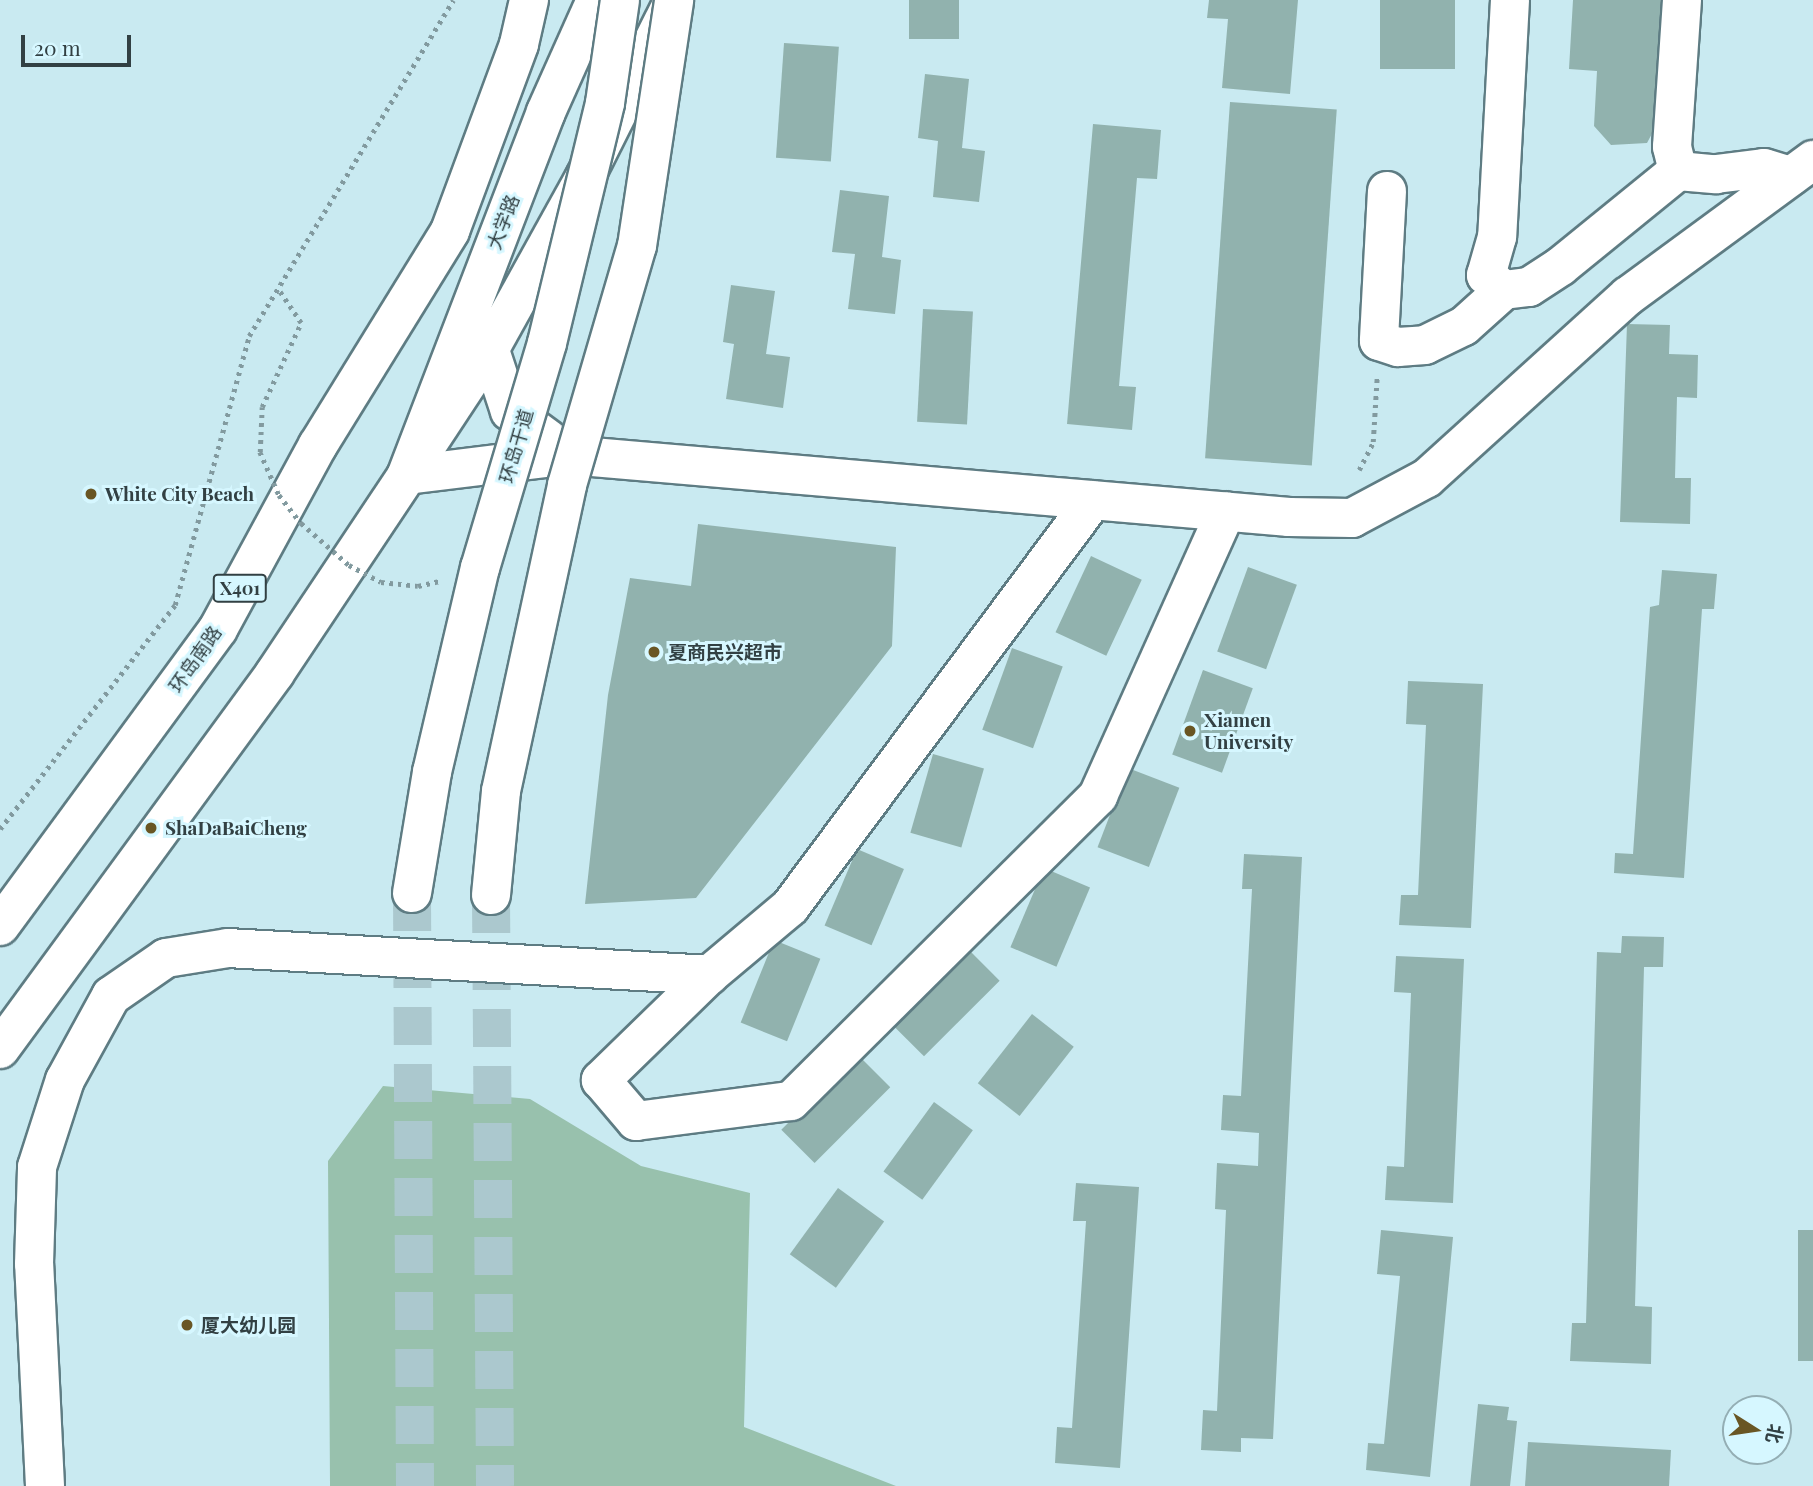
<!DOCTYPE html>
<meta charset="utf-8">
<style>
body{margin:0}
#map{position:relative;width:1813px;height:1486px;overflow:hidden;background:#c9eaf1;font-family:"Playfair Display","Noto Sans SC",serif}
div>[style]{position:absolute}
.green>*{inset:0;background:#98c1ad}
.building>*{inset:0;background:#91b2ae;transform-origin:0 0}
.highway-tunnel>*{height:38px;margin-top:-19px;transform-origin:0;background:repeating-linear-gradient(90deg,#abc8ce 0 38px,transparent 0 57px)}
.path>*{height:4.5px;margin-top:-2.25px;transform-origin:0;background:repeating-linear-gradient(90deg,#829a9f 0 3.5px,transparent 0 8.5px)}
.roads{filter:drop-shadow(2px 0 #5e7c83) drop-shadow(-2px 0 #5e7c83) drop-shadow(0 2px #5e7c83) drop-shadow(0 -2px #5e7c83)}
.minor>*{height:38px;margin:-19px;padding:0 19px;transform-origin:19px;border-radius:19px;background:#fff}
.major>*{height:38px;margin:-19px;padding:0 19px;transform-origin:19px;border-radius:19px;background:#fff}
.highway>*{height:38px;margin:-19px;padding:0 19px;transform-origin:19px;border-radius:19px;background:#fff}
.path-bridge>*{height:4.5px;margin-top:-2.25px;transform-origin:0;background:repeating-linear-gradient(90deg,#829a9f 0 3.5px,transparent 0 8.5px)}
.bridges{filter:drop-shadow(2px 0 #5e7c83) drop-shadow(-2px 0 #5e7c83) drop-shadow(0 2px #5e7c83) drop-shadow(0 -2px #5e7c83)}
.highway-bridge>*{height:38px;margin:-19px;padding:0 19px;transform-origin:19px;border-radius:19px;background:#fff}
.dots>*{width:19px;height:19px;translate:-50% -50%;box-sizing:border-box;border:4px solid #d6f7ff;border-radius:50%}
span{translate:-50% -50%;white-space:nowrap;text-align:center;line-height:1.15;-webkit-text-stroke:6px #d6f7ff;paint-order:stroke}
.shield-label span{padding:2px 5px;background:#d6f7ff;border:2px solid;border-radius:5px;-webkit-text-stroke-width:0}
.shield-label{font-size:18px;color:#324043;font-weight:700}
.street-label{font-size:19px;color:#324043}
.poi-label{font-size:19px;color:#324043;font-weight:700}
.left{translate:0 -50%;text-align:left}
.north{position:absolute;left:1722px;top:1395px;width:70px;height:70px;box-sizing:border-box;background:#d6f7ff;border:2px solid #94aeb4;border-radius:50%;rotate:102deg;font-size:19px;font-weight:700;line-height:28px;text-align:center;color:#324043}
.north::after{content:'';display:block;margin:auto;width:24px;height:32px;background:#695624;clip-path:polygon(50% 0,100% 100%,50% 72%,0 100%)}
.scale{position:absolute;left:21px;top:35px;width:110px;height:32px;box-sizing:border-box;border:4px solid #324043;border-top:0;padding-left:9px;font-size:21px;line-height:24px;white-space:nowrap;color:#324043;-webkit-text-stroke:5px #d6f7ff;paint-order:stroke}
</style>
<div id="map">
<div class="green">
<div style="clip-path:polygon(383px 1086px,530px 1099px,641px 1166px,750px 1193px,744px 1427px,896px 1486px,330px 1486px,328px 1161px)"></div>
</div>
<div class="building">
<div style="left:909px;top:0;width:50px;height:39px"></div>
<div style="clip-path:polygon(1209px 0,1298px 0,1290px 94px,1222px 88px,1228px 19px,1207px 18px)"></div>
<div style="left:1380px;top:0;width:75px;height:69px"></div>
<div style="clip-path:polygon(1573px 0,1662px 0,1656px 126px,1647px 143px,1611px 145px,1594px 126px,1597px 71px,1569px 69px)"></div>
<div style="left:784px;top:43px;width:55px;height:115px;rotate:4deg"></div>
<div style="clip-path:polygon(925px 74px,969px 79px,962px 148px,985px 151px,979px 202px,933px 197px,938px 141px,918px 138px)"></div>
<div style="left:1230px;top:102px;width:107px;height:357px;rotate:4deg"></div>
<div style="clip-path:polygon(1093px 124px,1161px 130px,1157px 179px,1137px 178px,1119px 386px,1136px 387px,1132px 430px,1067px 424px)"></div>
<div style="clip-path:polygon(840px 190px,889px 196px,882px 257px,901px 260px,895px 314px,848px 309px,855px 254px,832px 252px)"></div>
<div style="clip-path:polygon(731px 285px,775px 291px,766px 354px,790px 357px,783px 408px,726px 399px,734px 344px,723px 342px)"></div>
<div style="left:923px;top:309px;width:50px;height:113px;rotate:3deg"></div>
<div style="clip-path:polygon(1627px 324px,1670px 325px,1669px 354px,1698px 355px,1697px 398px,1677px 397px,1675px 478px,1691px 478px,1690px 524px,1620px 522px)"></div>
<div style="clip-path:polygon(698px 524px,896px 547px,892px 646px,696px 898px,585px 904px,608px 695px,630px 578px,691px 586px)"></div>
<div style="left:1091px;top:556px;width:56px;height:84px;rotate:25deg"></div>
<div style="left:1248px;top:567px;width:52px;height:90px;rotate:20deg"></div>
<div style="clip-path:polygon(1662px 570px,1717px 574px,1714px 609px,1702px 609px,1684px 878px,1614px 873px,1615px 853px,1633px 854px,1650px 607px,1659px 605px)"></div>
<div style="left:1012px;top:648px;width:54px;height:87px;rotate:20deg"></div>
<div style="left:1203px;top:670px;width:53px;height:90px;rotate:20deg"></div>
<div style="clip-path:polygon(1408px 681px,1483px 684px,1471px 928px,1399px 925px,1401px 895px,1418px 895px,1426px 725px,1406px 724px)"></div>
<div style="left:933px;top:754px;width:53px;height:82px;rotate:16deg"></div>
<div style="left:1128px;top:768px;width:55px;height:85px;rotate:21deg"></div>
<div style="left:857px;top:849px;width:51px;height:83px;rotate:23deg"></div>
<div style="clip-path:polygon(1244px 854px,1302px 857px,1273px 1439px,1241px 1438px,1241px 1452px,1201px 1450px,1203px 1410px,1217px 1411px,1226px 1210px,1215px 1209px,1217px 1163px,1258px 1166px,1259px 1133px,1221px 1130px,1223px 1095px,1241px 1096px,1252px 889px,1242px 889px)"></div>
<div style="left:1044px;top:868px;width:50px;height:86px;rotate:23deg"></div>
<div style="clip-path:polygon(1622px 936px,1664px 937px,1663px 967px,1644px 967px,1635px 1306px,1652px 1307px,1651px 1364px,1570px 1361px,1572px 1323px,1586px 1323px,1597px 952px,1621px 953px)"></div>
<div style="left:774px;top:940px;width:50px;height:89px;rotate:22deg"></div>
<div style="left:965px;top:946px;width:49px;height:107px;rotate:45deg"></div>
<div style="clip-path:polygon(1396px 956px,1464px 959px,1453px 1203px,1385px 1200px,1387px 1166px,1404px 1167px,1411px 993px,1394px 992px)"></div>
<div style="left:1032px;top:1014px;width:53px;height:88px;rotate:38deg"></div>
<div style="left:857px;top:1054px;width:47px;height:107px;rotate:45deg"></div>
<div style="left:934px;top:1102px;width:48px;height:86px;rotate:36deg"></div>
<div style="clip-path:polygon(1076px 1183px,1139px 1187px,1120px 1468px,1055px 1463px,1057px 1427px,1072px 1428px,1086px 1221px,1073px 1221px)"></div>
<div style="left:838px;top:1188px;width:57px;height:82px;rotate:36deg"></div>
<div style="clip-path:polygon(1381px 1230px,1453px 1237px,1430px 1477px,1366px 1470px,1368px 1443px,1384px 1444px,1400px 1276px,1377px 1274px)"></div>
<div style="left:1798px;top:1230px;width:15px;height:131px"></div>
<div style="clip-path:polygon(1478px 1404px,1509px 1407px,1507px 1420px,1517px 1421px,1510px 1486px,1470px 1486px)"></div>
<div style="clip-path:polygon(1528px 1442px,1671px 1450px,1669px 1486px,1525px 1486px)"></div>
</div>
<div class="highway-tunnel">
<div style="left:412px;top:893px;width:593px;rotate:89.71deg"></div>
<div style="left:491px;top:895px;width:591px;rotate:89.61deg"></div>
</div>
<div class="path">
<div style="left:260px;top:452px;width:45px;rotate:-87.5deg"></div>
<div style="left:262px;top:407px;width:93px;rotate:-65.1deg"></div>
<div style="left:301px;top:323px;width:41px;rotate:-124.1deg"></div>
<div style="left:1359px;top:470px;width:31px;rotate:-63deg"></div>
<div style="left:1373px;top:442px;width:65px;rotate:-86.5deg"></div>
<div style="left:0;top:829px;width:284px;rotate:-52deg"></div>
<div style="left:175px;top:605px;width:279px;rotate:-74.6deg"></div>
<div style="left:249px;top:336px;width:393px;rotate:-58.7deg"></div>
</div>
<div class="roads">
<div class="minor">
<div style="left:596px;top:0;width:123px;rotate:114.1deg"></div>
<div style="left:546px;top:112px;width:389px;rotate:111deg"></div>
<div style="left:407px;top:475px;width:163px;rotate:-7deg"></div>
<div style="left:569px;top:455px;width:723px;rotate:4.92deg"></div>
<div style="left:1289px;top:517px;width:63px;rotate:0.9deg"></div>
<div style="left:1352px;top:518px;width:85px;rotate:-28.1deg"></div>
<div style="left:1427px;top:478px;width:271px;rotate:-42.2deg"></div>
<div style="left:1628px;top:296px;width:230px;rotate:-36.3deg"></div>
<div style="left:1510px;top:0;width:237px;rotate:93.1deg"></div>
<div style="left:1497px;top:237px;width:40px;rotate:106deg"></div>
<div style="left:1486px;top:275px;width:23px;rotate:40deg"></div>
<div style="left:1504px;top:290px;width:25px;rotate:-7deg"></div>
<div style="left:1529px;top:287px;width:38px;rotate:-33deg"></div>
<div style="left:1561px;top:266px;width:151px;rotate:-39.1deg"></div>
<div style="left:1682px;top:0;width:147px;rotate:93.9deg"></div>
<div style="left:1672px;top:147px;width:25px;rotate:76deg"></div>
<div style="left:1678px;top:171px;width:38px;rotate:5deg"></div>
<div style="left:1716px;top:174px;width:48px;rotate:-7.1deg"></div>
<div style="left:1764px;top:168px;width:28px;rotate:17deg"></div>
<div style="left:1387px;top:191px;width:150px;rotate:93.1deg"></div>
<div style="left:1379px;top:341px;width:20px;rotate:18deg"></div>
<div style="left:1398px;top:347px;width:27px;rotate:-4deg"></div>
<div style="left:1425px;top:345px;width:43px;rotate:-26deg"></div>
<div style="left:1464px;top:326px;width:54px;rotate:-42deg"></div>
<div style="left:481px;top:323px;width:93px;rotate:71.8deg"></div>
<div style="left:510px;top:411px;width:47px;rotate:36.4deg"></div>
<div style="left:709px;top:975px;width:151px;rotate:135.8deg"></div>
<div style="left:601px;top:1080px;width:54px;rotate:49.5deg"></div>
<div style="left:636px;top:1121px;width:156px;rotate:-7.4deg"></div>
<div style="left:791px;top:1101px;width:433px;rotate:-44.8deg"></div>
<div style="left:1098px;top:796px;width:312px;rotate:-65.8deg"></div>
<div style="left:45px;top:1486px;width:222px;rotate:-92.8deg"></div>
<div style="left:34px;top:1264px;width:97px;rotate:-88.2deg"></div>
<div style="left:37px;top:1167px;width:91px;rotate:-72.2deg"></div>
<div style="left:65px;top:1080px;width:96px;rotate:-61.3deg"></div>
<div style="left:111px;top:996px;width:67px;rotate:-34.6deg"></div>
<div style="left:166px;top:958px;width:63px;rotate:-9.2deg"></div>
<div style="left:228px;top:948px;width:482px;rotate:3.2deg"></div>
<div style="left:709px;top:975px;width:106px;rotate:-40deg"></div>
<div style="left:790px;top:907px;width:507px;rotate:-53.33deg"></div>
</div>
<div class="major">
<div style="left:0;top:926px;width:368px;rotate:-53.7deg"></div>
<div style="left:218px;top:629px;width:209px;rotate:-61.5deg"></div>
<div style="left:318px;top:445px;width:251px;rotate:-58.3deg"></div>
<div style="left:0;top:1049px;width:466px;rotate:-53.8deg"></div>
<div style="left:275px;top:673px;width:238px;rotate:-56.3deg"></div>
</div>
<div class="highway">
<div style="left:450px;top:231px;width:199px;rotate:-69.7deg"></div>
<div style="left:519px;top:44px;width:45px;rotate:-77.2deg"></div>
<div style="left:407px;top:475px;width:147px;rotate:-56.6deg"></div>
<div style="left:488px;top:352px;width:200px;rotate:-61deg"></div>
<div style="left:585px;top:177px;width:189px;rotate:-63.3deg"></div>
</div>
</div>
<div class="path-bridge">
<div style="left:260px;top:452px;width:47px;rotate:66.2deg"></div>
<div style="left:279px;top:495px;width:36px;rotate:52deg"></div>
<div style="left:301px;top:523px;width:64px;rotate:41.2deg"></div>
<div style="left:349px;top:565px;width:36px;rotate:28deg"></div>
<div style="left:381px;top:582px;width:37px;rotate:6deg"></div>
<div style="left:418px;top:586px;width:22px;rotate:-13deg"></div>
</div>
<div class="bridges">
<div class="highway-bridge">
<div style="left:412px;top:893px;width:123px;rotate:-80.6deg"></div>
<div style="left:432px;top:772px;width:210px;rotate:-76.8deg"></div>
<div style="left:480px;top:568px;width:235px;rotate:-73.4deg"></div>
<div style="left:547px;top:343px;width:247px;rotate:-76.4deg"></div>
<div style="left:605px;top:103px;width:104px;rotate:-81.7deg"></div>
<div style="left:491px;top:895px;width:104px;rotate:-84.5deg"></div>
<div style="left:501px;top:791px;width:313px;rotate:-77.8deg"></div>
<div style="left:567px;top:485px;width:249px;rotate:-73.7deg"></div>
<div style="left:637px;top:246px;width:249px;rotate:-81.4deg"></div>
</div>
</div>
<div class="dots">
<div style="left:91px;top:494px;background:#695624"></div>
<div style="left:654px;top:652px;background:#695624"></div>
<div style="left:1190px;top:731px;background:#695624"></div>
<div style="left:151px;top:828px;background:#695624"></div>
<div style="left:187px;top:1325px;background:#695624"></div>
</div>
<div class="shield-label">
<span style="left:240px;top:588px">X401</span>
</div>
<div class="street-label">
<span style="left:503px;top:222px;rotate:-69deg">大学路</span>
<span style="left:516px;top:446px;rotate:-74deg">环岛干道</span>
<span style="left:195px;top:659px;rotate:-55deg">环岛南路</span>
</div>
<div class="poi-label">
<span class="left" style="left:105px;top:494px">White City Beach</span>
<span class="left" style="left:668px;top:652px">夏商民兴超市</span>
<span class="left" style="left:1204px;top:731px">Xiamen<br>University</span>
<span class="left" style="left:165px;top:828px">ShaDaBaiCheng</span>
<span class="left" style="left:201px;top:1325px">厦大幼儿园</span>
</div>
<div class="north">北</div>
<div class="scale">20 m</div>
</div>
